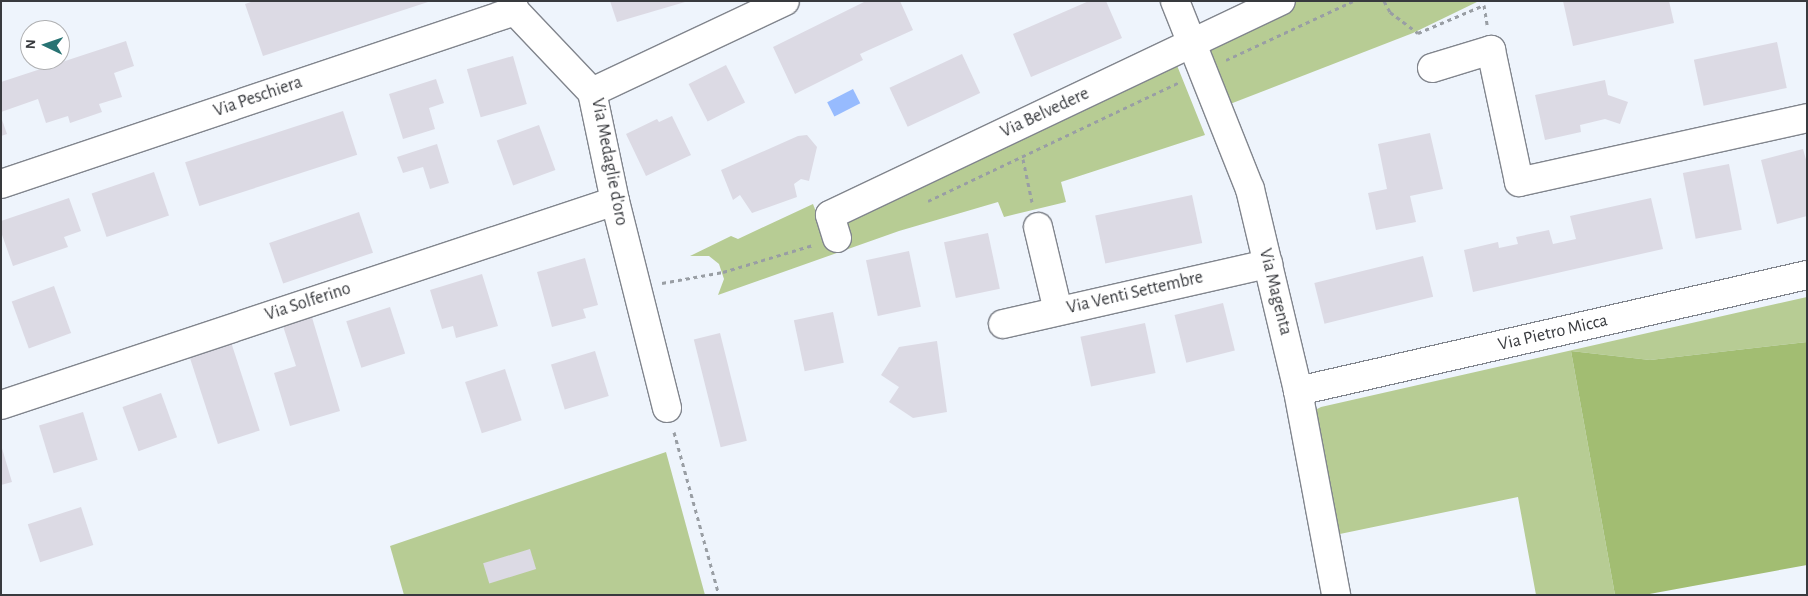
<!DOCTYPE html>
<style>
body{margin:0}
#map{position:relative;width:1808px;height:596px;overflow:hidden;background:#eef4fc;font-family:"Alegreya Sans",sans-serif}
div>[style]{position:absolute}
.green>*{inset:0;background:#b7cc94}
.forest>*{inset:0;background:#a2bd72}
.water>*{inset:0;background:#97bbfe;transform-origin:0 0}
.building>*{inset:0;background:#dcdae4;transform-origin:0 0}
.path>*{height:3px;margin-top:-1.5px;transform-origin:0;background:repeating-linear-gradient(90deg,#999ea4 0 4px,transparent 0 8px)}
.roads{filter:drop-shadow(1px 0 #81858d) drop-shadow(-1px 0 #81858d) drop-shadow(0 1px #81858d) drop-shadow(0 -1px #81858d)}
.minor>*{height:28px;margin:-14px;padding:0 14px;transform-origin:14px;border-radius:14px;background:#fff}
span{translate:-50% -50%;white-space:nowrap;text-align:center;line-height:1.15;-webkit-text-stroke:5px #fff;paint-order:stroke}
.street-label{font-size:18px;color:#383a3e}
.frame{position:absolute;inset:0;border:2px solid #383a3e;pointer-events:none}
.north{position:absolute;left:20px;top:20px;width:50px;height:50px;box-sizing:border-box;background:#fff;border:1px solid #afb0b2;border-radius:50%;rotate:273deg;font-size:14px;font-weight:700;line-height:20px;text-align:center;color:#383a3e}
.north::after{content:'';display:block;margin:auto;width:18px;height:22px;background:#287373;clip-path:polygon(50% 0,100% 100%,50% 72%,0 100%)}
</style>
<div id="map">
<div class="green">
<div style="clip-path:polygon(1293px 1px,1479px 1px,1413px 33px,1230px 104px,1206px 46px)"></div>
<div style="clip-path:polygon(1174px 58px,1205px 135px,1061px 182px,1066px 202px,1004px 217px,998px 202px,899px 231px,718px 295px,724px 279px,719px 264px,709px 256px,690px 256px,731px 236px,738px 239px,813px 204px,821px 225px)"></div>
<div style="clip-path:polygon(1807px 297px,1807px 342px,1650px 360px,1571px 351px,1615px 595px,1536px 595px,1518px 497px,1335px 535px,1313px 411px,1321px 407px)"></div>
<div style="clip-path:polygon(666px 452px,705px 595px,404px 595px,390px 546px)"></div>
</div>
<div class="forest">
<div style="clip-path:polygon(1807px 342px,1807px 565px,1644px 595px,1615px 595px,1571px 351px,1650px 360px)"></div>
</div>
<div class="water">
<div style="left:853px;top:89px;width:16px;height:29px;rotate:63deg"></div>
</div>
<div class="building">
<div style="clip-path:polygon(254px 1px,427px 1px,428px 2px,263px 56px,245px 4px)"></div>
<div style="clip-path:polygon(610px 1px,685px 1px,685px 2px,617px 22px)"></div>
<div style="clip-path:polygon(866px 1px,900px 1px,913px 30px,860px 54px,863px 60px,795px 94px,773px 47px)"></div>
<div style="clip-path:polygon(1089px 1px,1106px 1px,1122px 38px,1031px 77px,1013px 34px)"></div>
<div style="clip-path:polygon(1563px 1px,1669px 1px,1674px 23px,1573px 46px)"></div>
<div style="clip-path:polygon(126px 41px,134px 66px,114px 73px,122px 97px,99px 104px,102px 112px,70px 123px,68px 116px,46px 123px,38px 99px,1px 112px,1px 82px)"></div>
<div style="left:1777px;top:42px;width:47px;height:85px;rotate:78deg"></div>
<div style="left:962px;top:54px;width:43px;height:80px;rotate:65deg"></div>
<div style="left:513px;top:56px;width:50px;height:48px;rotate:74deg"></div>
<div style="left:726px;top:65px;width:42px;height:42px;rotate:63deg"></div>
<div style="clip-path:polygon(436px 79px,444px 103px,429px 108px,435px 129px,403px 139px,389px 94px)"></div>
<div style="clip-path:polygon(1605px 80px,1608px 95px,1628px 102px,1620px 124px,1605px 119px,1580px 125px,1581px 132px,1545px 140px,1535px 95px)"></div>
<div style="left:343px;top:111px;width:46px;height:166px;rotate:72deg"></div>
<div style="clip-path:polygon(672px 116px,691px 155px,646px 176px,626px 134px,657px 119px,659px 122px)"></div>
<div style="clip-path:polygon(1px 117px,7px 134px,1px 136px)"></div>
<div style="left:539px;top:125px;width:48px;height:45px;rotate:70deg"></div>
<div style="clip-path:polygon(1430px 133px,1443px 189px,1410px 196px,1416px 222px,1376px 230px,1368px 193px,1387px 189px,1378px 144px)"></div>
<div style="clip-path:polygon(807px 135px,817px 147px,809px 181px,801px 179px,794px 184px,797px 197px,752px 213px,740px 195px,733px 200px,721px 170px,798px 136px)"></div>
<div style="clip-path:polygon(437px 144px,449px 183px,430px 189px,423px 167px,403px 173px,397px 157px)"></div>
<div style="clip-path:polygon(1803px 149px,1807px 163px,1807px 216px,1777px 224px,1761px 160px)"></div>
<div style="left:1729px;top:164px;width:67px;height:47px;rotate:79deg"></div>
<div style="left:154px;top:172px;width:46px;height:66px;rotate:71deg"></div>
<div style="left:1192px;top:195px;width:49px;height:99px;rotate:78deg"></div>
<div style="clip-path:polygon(69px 198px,81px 231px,64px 237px,68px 247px,13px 266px,1px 232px,1px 221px)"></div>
<div style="clip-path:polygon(1651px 198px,1663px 249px,1473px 292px,1464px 250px,1498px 242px,1499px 248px,1518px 244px,1516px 237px,1549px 230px,1553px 244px,1576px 239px,1570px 216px)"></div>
<div style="left:359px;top:212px;width:43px;height:95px;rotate:71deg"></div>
<div style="left:988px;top:233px;width:57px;height:45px;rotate:78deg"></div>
<div style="left:909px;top:251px;width:57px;height:44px;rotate:78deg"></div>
<div style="left:1423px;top:256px;width:42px;height:112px;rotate:76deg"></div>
<div style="clip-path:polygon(585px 258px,598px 305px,583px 309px,586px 318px,552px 327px,537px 272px)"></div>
<div style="clip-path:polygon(482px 274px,498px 326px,456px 338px,453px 326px,442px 329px,430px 290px)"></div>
<div style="left:54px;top:286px;width:50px;height:45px;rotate:70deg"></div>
<div style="left:1223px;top:303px;width:49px;height:50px;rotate:76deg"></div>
<div style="left:390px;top:307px;width:49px;height:46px;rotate:72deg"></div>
<div style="left:833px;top:312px;width:52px;height:40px;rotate:78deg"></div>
<div style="clip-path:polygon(311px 314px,340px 411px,290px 426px,274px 373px,296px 366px,282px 323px)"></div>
<div style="left:1145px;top:323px;width:51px;height:66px;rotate:78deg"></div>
<div style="left:720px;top:333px;width:111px;height:27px;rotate:76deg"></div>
<div style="clip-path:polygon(937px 341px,947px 412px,913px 418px,889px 402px,899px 387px,881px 375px,899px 347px)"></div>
<div style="left:231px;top:342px;width:93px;height:44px;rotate:72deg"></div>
<div style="left:595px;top:351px;width:47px;height:46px;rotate:73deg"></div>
<div style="left:505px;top:369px;width:54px;height:42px;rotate:72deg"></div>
<div style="left:161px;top:393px;width:47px;height:41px;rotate:70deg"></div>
<div style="left:83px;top:412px;width:50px;height:46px;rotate:73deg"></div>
<div style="clip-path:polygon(1px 445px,12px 482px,1px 485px)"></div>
<div style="left:81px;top:507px;width:40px;height:56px;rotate:72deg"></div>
<div style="left:530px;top:549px;width:21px;height:49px;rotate:73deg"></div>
</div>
<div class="path">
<div style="left:1384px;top:1px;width:13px;rotate:61deg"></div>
<div style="left:1390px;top:12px;width:35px;rotate:37deg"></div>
<div style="left:1418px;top:33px;width:72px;rotate:-23deg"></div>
<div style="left:1484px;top:5px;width:20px;rotate:81deg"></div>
<div style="left:1226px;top:60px;width:140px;rotate:-24.9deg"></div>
<div style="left:1023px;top:159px;width:44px;rotate:78.2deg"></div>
<div style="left:928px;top:201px;width:279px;rotate:-25.3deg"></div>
<div style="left:662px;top:283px;width:62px;rotate:-10.2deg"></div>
<div style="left:723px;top:272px;width:94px;rotate:-16.7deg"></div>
<div style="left:674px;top:432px;width:169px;rotate:74.6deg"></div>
</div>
<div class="roads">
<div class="minor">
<div style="left:512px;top:1px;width:10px;rotate:73deg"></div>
<div style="left:515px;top:11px;width:112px;rotate:46.5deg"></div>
<div style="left:1175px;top:1px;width:202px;rotate:68.3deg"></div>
<div style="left:1250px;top:189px;width:208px;rotate:76.6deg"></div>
<div style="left:1298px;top:391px;width:208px;rotate:79.4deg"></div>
<div style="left:1432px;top:68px;width:62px;rotate:-17deg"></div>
<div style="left:1491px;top:50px;width:135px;rotate:78deg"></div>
<div style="left:1519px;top:182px;width:295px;rotate:-12.5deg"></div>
<div style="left:1px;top:184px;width:542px;rotate:-18.6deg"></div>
<div style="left:1038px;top:227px;width:86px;rotate:76.6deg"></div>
<div style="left:837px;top:238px;width:24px;rotate:-107deg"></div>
<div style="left:830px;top:215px;width:499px;rotate:-25.4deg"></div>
<div style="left:1003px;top:324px;width:272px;rotate:-12.8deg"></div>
<div style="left:1298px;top:391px;width:522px;rotate:-12.84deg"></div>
<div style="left:1px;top:405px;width:647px;rotate:-18.38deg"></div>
<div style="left:667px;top:408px;width:213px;rotate:-104.1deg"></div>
<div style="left:615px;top:201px;width:111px;rotate:-101.9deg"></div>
<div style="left:592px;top:92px;width:213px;rotate:-25.2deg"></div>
</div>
</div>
<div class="street-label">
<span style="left:258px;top:97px;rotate:-19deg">Via Peschiera</span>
<span style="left:1045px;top:113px;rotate:-25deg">Via Belvedere</span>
<span style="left:609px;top:162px;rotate:79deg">Via Medaglie d'oro</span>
<span style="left:1275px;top:292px;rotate:76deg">Via Magenta</span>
<span style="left:1135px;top:293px;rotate:-13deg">Via Venti Settembre</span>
<span style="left:308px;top:302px;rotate:-18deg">Via Solferino</span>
<span style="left:1553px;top:333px;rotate:-13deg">Via Pietro Micca</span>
</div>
<div class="frame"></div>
<div class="north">N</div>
</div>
